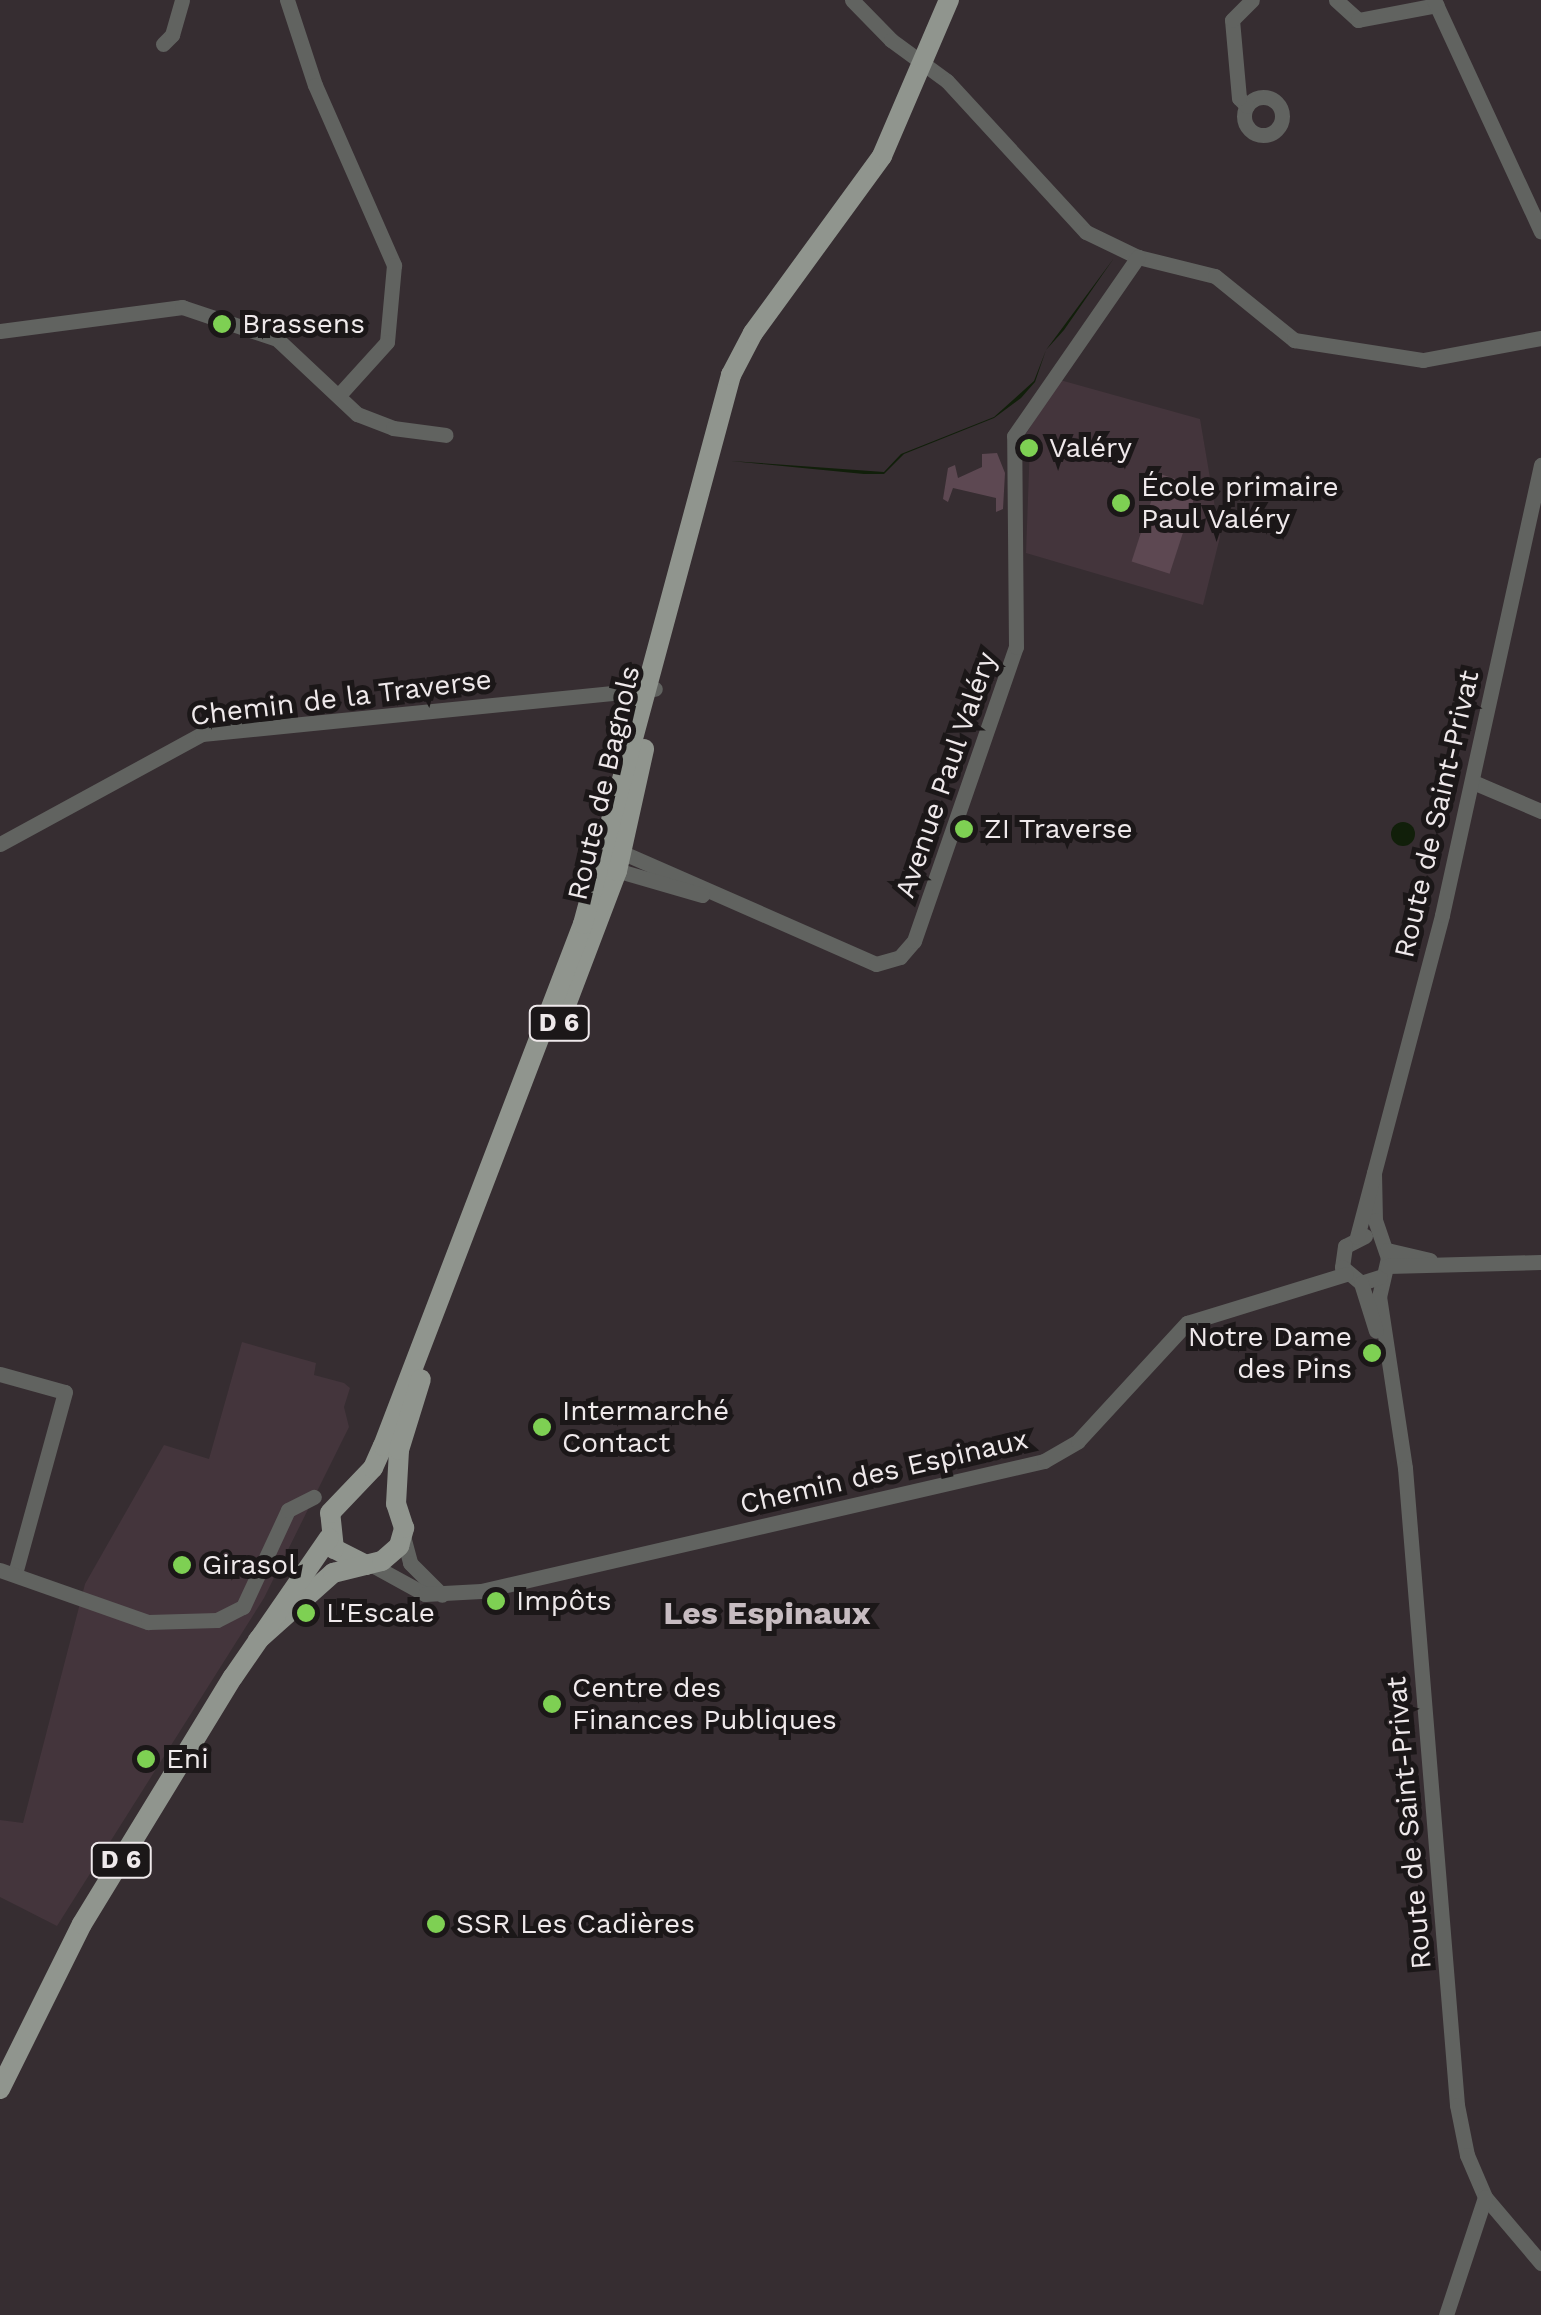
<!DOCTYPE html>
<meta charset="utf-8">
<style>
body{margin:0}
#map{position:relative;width:1541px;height:2315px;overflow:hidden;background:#362d31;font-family:"Work Sans",sans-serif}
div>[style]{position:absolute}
.built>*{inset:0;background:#44353c}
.green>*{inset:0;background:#5d4852;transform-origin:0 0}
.water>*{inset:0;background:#111f0a}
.round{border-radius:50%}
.minor>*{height:15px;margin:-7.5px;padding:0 7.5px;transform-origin:7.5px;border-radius:7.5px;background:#616360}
.minor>.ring{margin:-7.5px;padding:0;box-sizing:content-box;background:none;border:15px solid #616360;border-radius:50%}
.major>*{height:20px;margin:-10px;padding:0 10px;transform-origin:10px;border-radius:10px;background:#90958e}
.dots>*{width:28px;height:28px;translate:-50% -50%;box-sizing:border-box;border:5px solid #1b1718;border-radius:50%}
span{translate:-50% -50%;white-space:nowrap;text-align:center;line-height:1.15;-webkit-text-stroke:10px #1b1718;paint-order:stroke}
.shield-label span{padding:2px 8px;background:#1b1718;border:2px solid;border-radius:8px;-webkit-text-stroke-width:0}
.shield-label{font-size:25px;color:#efe9eb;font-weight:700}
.poi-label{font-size:28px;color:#efe9eb}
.left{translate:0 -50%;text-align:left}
.right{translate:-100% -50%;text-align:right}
.street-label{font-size:28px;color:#efe9eb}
.quarter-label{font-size:32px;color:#c7bcc1;font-weight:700}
</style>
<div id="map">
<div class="built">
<div style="clip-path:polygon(1060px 380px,1200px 419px,1220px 537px,1203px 605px,1026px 553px,1030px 443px,1024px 437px)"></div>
<div style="clip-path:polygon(242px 1342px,316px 1363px,314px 1375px,344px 1383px,350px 1388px,344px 1407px,349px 1427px,264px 1598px,57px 1926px,0 1897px,0 1820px,23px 1823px,85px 1584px,164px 1445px,209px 1459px)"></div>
</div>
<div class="green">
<div style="clip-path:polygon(997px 453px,1005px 473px,1003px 509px,996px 512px,996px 498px,953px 488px,948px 502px,943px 499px,948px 468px,955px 465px,958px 478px,982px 467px,982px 454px)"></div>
<div style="left:1160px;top:474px;width:40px;height:92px;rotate:18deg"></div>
</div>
<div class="water">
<div style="clip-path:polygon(1114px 258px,1064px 330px,1046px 350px,1035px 382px,1021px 398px,994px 418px,904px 454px,884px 474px,864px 474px,731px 461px,884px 472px,901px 454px,994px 417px,1034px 381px,1046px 350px)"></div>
<div class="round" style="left:1391px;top:822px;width:24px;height:24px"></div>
</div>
<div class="minor">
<div style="left:287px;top:0;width:89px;rotate:71.8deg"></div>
<div style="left:315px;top:85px;width:197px;rotate:66.3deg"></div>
<div style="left:394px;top:265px;width:77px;rotate:95.2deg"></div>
<div style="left:387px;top:342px;width:72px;rotate:132.2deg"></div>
<div style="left:852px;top:0;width:56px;rotate:45.7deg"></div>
<div style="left:891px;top:40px;width:69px;rotate:36.2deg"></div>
<div style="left:947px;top:81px;width:205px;rotate:47.4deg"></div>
<div style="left:1086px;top:232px;width:58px;rotate:25.7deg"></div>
<div style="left:1138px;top:257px;width:79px;rotate:13.9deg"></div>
<div style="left:1215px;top:276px;width:102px;rotate:39deg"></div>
<div style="left:1294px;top:340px;width:131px;rotate:8.8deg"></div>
<div style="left:1423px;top:360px;width:120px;rotate:-10.6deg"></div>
<div style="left:1336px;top:0;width:30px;rotate:42deg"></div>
<div style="left:1358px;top:20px;width:80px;rotate:-10.8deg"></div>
<div style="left:1434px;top:0;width:255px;rotate:65.2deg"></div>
<div style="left:163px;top:44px;width:13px;rotate:-45deg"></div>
<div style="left:172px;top:35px;width:36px;rotate:-74deg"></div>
<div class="ring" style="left:1244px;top:97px;width:23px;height:23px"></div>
<div style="left:1247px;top:106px;width:11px;rotate:-135deg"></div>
<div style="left:1239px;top:98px;width:78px;rotate:-95.1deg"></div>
<div style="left:1232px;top:20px;width:28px;rotate:-45deg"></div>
<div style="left:0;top:331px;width:184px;rotate:-7.5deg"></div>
<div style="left:182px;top:307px;width:100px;rotate:18.6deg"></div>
<div style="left:277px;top:339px;width:110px;rotate:43.2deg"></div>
<div style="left:357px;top:414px;width:39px;rotate:21deg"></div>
<div style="left:393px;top:428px;width:53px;rotate:7.5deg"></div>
<div style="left:1473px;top:782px;width:74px;rotate:23.1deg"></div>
<div style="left:0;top:844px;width:230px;rotate:-28.6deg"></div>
<div style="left:202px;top:734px;width:455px;rotate:-5.7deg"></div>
<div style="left:612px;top:848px;width:288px;rotate:23.7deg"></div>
<div style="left:876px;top:964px;width:25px;rotate:-16deg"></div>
<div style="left:900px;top:957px;width:21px;rotate:-49deg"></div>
<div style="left:914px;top:941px;width:311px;rotate:-70.9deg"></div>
<div style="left:1016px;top:647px;width:211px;rotate:-90.5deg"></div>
<div style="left:1014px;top:436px;width:218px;rotate:-55.3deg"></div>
<div style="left:609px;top:868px;width:97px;rotate:16.2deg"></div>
<div style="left:1374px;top:1173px;width:47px;rotate:88.8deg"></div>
<div style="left:1375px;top:1220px;width:40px;rotate:71.1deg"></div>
<div style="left:1388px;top:1258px;width:39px;rotate:103deg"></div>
<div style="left:1379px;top:1296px;width:174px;rotate:81.4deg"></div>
<div style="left:1405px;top:1468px;width:639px;rotate:85.33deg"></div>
<div style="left:1457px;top:2105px;width:51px;rotate:78.7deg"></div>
<div style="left:1467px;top:2155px;width:46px;rotate:66.8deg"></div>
<div style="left:1485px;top:2197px;width:87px;rotate:49.7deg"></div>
<div style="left:1365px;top:1236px;width:22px;rotate:153deg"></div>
<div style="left:1345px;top:1246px;width:21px;rotate:98deg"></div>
<div style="left:1342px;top:1267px;width:25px;rotate:40deg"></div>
<div style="left:1361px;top:1283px;width:20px;rotate:-18deg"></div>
<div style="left:1357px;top:1237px;width:333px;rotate:-75.2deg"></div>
<div style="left:1442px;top:915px;width:461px;rotate:-77.6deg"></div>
<div style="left:1387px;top:1250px;width:44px;rotate:13.1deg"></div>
<div style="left:1387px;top:1266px;width:154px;rotate:-1.5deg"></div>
<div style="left:1361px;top:1283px;width:50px;rotate:72.6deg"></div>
<div style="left:0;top:1374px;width:67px;rotate:15.5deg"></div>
<div style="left:65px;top:1392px;width:189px;rotate:105.4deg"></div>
<div style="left:403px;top:1536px;width:28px;rotate:75deg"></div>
<div style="left:410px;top:1563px;width:45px;rotate:45deg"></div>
<div style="left:372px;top:1565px;width:60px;rotate:28.7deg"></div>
<div style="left:425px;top:1594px;width:56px;rotate:-3.1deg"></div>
<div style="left:481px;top:1591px;width:578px;rotate:-13deg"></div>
<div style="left:1044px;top:1461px;width:39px;rotate:-30deg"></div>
<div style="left:1078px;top:1441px;width:161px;rotate:-47.3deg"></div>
<div style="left:1187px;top:1323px;width:166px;rotate:-17.1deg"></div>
<div style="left:0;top:1570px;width:157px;rotate:19.4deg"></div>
<div style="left:148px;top:1622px;width:69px;rotate:-1.7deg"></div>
<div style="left:217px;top:1620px;width:29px;rotate:-27deg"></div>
<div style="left:243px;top:1607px;width:107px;rotate:-65.1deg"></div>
<div style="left:288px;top:1510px;width:29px;rotate:-27deg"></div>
<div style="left:1446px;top:2315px;width:124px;rotate:-71.7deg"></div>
</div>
<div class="major">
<div style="left:560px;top:1021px;width:160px;rotate:-69.2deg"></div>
<div style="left:617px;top:871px;width:125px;rotate:-77.5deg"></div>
<div style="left:366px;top:1565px;width:36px;rotate:-153deg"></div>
<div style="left:334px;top:1549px;width:36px;rotate:-96deg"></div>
<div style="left:330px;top:1513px;width:62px;rotate:-46.3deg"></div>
<div style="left:373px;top:1468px;width:24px;rotate:-66deg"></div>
<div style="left:383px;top:1446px;width:559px;rotate:-69.04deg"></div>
<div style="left:583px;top:924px;width:569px;rotate:-74.91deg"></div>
<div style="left:731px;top:375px;width:47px;rotate:-62.4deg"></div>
<div style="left:753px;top:333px;width:219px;rotate:-53.9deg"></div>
<div style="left:882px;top:156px;width:170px;rotate:-66.8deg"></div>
<div style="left:258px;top:1640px;width:101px;rotate:-41.8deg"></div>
<div style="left:333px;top:1573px;width:50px;rotate:-13.8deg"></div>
<div style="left:382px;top:1561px;width:23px;rotate:-41deg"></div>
<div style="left:399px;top:1546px;width:19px;rotate:-74deg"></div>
<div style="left:404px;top:1528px;width:25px;rotate:-108deg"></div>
<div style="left:396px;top:1504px;width:54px;rotate:-86.8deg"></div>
<div style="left:399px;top:1450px;width:74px;rotate:-72.8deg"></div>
<div style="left:0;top:2089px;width:184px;rotate:-63.6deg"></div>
<div style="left:82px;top:1924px;width:289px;rotate:-58.6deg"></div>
<div style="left:233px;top:1677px;width:169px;rotate:-55.4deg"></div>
</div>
<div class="dots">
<div style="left:222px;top:324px;background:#7ed053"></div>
<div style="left:1029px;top:448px;background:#7ed053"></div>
<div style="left:1121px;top:503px;background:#7ed053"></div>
<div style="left:964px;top:829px;background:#7ed053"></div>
<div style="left:1372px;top:1353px;background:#7ed053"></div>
<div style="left:542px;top:1427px;background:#7ed053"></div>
<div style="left:182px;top:1565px;background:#7ed053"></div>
<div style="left:496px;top:1601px;background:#7ed053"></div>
<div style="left:306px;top:1613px;background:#7ed053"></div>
<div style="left:552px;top:1704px;background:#7ed053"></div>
<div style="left:146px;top:1759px;background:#7ed053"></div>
<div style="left:436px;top:1924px;background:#7ed053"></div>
</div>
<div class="shield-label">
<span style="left:559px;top:1023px">D 6</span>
<span style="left:121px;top:1860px">D 6</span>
</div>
<div class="poi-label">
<span class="left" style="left:242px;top:324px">Brassens</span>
<span class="left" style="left:1049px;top:448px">Valéry</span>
<span class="left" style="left:1141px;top:503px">École primaire<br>Paul Valéry</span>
<span class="left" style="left:984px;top:829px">ZI Traverse</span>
<span class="right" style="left:1352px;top:1353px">Notre Dame<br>des Pins</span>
<span class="left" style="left:562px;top:1427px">Intermarché<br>Contact</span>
<span class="left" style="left:202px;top:1565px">Girasol</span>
<span class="left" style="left:516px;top:1601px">Impôts</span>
<span class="left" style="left:326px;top:1613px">L'Escale</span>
<span class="left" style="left:572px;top:1704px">Centre des<br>Finances Publiques</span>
<span class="left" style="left:166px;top:1759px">Eni</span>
<span class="left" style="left:456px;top:1924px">SSR Les Cadières</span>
</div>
<div class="street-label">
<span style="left:341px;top:698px;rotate:-7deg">Chemin de la Traverse</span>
<span style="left:946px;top:775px;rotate:-71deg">Avenue Paul Valéry</span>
<span style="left:604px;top:783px;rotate:-77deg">Route de Bagnols</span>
<span style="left:1437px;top:814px;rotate:-77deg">Route de Saint-Privat</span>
<span style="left:884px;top:1472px;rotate:-13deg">Chemin des Espinaux</span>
<span style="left:1409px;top:1823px;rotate:-95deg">Route de Saint-Privat</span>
</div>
<div class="quarter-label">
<span style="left:767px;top:1613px">Les Espinaux</span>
</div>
</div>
